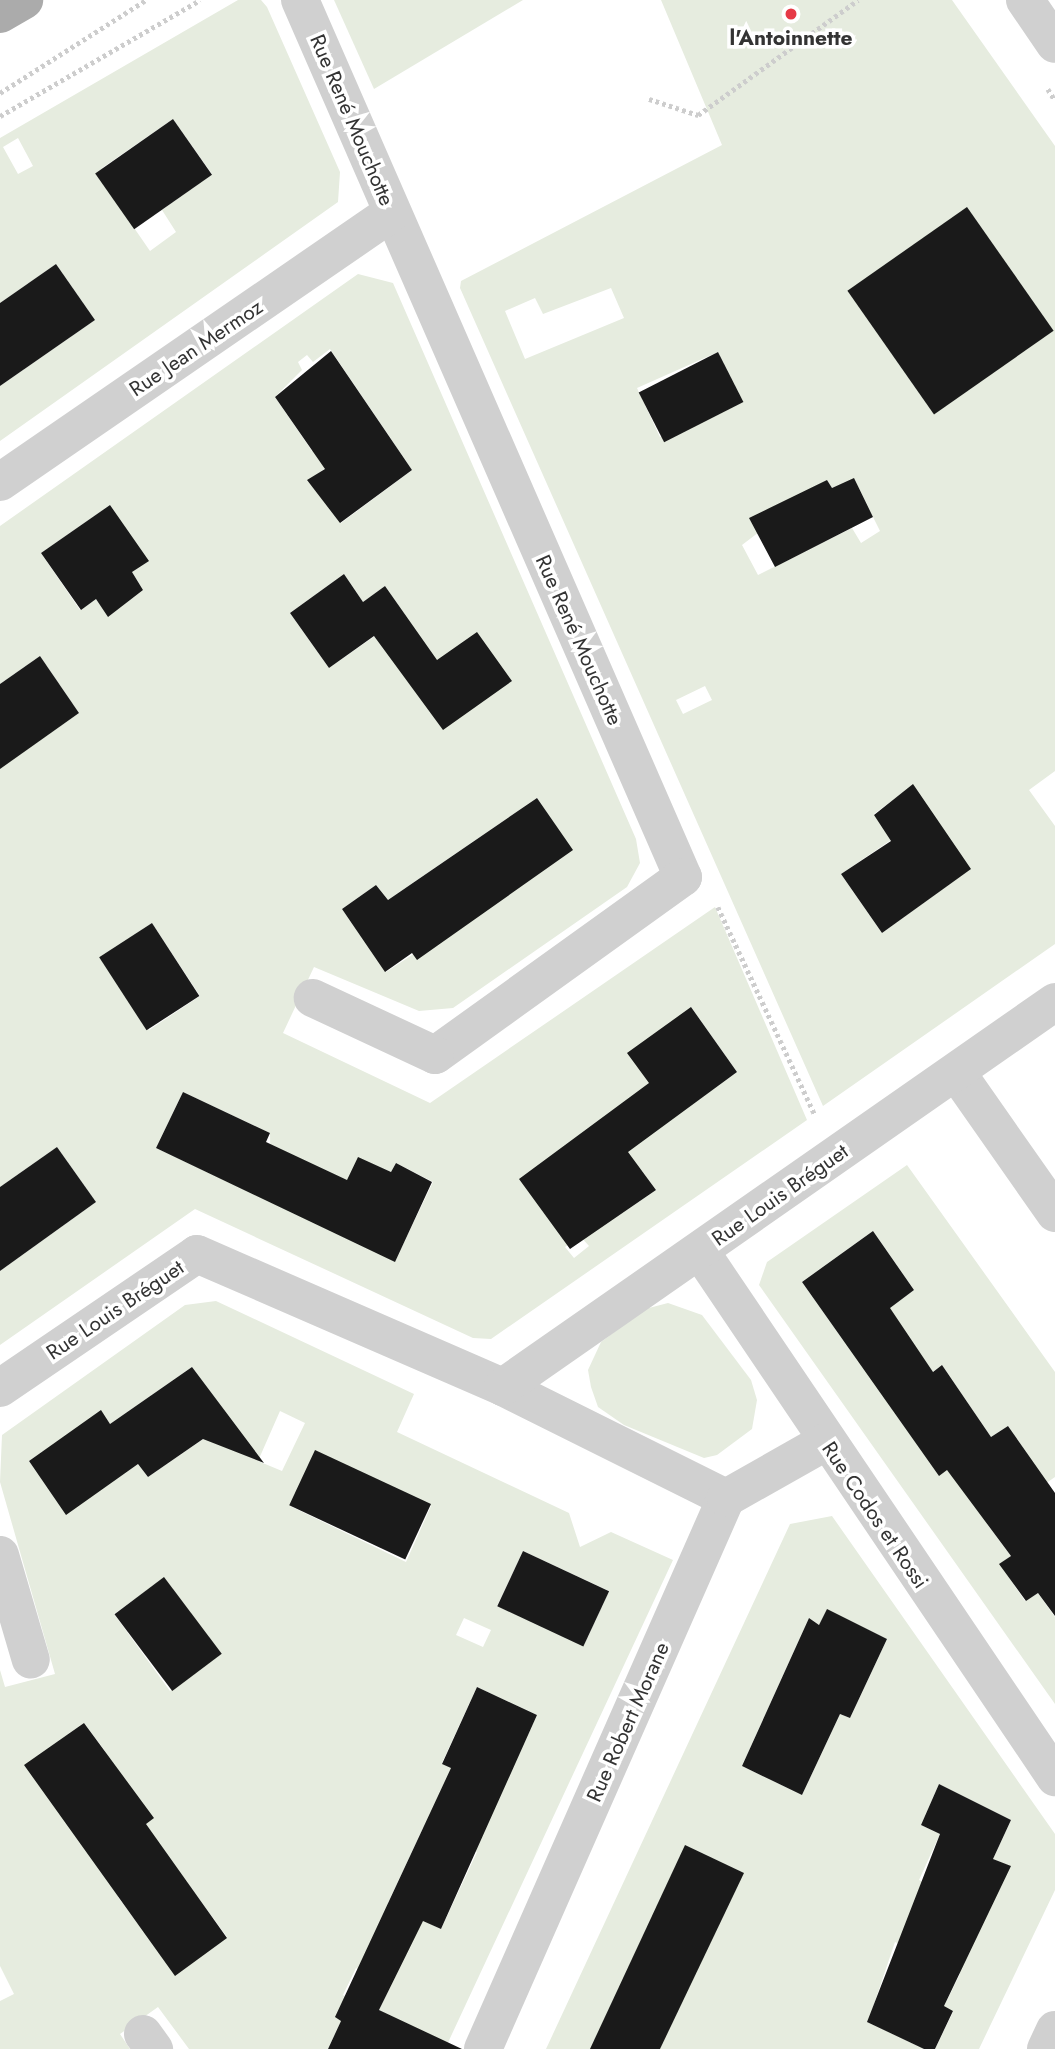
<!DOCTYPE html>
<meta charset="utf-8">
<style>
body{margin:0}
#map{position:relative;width:1055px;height:2049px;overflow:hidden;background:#fff;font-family:Jost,sans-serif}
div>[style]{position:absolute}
.green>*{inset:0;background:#e6ecdf}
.building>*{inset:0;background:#1a1a1a;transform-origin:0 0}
.path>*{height:4.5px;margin-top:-2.25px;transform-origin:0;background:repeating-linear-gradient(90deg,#cdcdcd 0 3.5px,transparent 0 7px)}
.minor>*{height:38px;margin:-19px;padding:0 19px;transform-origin:19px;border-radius:19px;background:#d0d0d0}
.tertiary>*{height:38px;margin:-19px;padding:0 19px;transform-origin:19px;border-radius:19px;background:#d0d0d0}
.primary>*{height:38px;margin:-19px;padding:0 19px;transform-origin:19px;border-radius:19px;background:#ababab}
.dots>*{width:19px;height:19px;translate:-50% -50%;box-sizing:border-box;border:4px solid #fff;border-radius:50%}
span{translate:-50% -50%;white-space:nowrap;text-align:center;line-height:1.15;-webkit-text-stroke:7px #fff;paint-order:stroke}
.poi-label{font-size:21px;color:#333;font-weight:700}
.street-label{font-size:21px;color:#333}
</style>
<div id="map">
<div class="green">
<div style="clip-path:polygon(evenodd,238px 0,261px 0,267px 7px,340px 172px,338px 202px,0 441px,0 386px,95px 320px,56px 264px,0 303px,0 138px,238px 0,173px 119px,212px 174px,162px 210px,176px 232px,150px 251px,108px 190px,102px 168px,173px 119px,238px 0,18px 138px,33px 166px,18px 174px,3px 147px,18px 138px)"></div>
<div style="clip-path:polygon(334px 0,523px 0,374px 89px)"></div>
<div style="clip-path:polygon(evenodd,661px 0,952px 0,1055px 146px,1055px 771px,1029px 790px,1055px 826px,1055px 944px,823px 1106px,460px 288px,461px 281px,722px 145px,661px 0,611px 288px,624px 318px,525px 359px,505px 311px,535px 298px,543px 314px,611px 288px,661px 0,718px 352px,743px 402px,660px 437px,637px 388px,718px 352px,661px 0,854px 479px,880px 531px,861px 543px,852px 528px,758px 575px,742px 545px,827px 480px,832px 488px,854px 479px,661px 0,705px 686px,712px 700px,683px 714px,676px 700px,705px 686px,661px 0,913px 785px,970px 869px,882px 933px,841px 874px,891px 840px,874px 814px,913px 785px)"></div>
<div style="clip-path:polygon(evenodd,358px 274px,393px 283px,636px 839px,640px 863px,627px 887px,453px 1008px,419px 1011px,314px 967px,283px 1033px,430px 1103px,715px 907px,807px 1120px,491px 1339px,473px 1338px,195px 1209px,0 1345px,0 1271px,96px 1202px,57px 1147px,0 1187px,0 767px,79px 713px,40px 656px,0 684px,0 526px,358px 274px,330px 349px,412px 470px,341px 523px,308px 481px,340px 457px,312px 451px,275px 397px,302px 370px,298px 362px,307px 355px,313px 362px,330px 349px,358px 274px,110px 505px,148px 561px,132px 572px,143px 590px,109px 616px,96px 599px,80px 610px,41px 553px,110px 505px,358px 274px,344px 574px,363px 602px,385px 586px,405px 615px,329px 668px,290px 613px,344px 574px,358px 274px,537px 798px,572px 850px,386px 972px,342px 909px,376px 885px,388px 900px,537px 798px,358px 274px,152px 923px,200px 996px,149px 1030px,100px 958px,152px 923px,358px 274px,691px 1007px,737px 1072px,675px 1117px,691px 1007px,358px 274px,183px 1092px,270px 1133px,271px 1202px,156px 1148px,183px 1092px,358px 274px,358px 1158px,391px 1172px,396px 1163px,433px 1182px,395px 1261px,325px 1228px,358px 1158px,358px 274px,642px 1171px,656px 1190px,618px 1216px,635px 1176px,642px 1171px,358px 274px,580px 1236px,589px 1246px,574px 1258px,565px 1247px,580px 1236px)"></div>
<div style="clip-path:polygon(evenodd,907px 1165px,1055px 1372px,1055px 1477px,987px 1524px,1011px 1556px,1000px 1564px,1025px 1601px,1038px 1593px,1055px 1617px,1055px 1704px,759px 1285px,767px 1262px,907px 1165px,873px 1231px,914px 1290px,843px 1340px,802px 1282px,873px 1231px,907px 1165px,942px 1365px,991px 1437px,1008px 1426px,1026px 1452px,956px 1463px,939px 1475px,889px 1405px,942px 1365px)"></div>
<div style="clip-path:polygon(evenodd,216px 1301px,414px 1394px,397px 1432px,569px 1513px,580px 1547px,611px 1532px,673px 1560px,445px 2049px,379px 2010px,391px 1985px,356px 1968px,343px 1995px,351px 2000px,328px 2049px,189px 2049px,158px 2007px,120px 2034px,130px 2049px,0 2049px,0 2001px,14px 1994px,0 1966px,0 1670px,5px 1687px,55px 1674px,0 1482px,2px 1435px,185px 1305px,216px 1301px,192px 1367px,231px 1420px,148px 1477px,138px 1464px,66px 1514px,29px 1461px,101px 1411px,110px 1424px,192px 1367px,216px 1301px,280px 1411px,305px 1423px,282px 1471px,258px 1461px,280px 1411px,216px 1301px,315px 1451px,431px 1506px,406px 1562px,290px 1506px,315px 1451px,216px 1301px,523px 1551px,609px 1591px,584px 1645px,497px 1606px,523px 1551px,216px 1301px,164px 1578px,221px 1654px,170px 1691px,114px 1614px,164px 1578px,216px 1301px,464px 1618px,491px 1630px,483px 1647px,456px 1635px,464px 1618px,216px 1301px,477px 1687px,537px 1715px,502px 1791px,442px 1763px,477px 1687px,216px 1301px,84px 1723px,105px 1751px,25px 1765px,84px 1723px,216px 1301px,423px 1828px,477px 1852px,441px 1929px,388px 1903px,423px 1828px,216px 1301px,170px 1859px,227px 1937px,176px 1975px,118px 1897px,170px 1859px)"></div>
<div style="clip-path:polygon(668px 1303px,702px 1315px,751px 1380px,757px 1400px,752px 1429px,717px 1455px,704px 1458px,624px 1425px,598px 1407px,591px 1387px,588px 1370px,601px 1342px,645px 1309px)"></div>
<div style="clip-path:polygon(evenodd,832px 1516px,1055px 1834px,1055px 1890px,979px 2049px,935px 2049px,953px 2012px,944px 2006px,960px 1974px,895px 1942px,868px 2022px,924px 2049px,546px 2049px,790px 1524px,832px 1516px,827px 1610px,887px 1639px,850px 1718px,840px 1714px,802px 1795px,742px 1766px,809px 1618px,819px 1625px,827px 1610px,832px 1516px,939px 1784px,1011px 1820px,993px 1859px,1010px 1866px,988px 1912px,919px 1880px,940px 1834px,921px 1825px,939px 1784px)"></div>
</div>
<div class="building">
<div style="left:173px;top:119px;width:68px;height:95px;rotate:55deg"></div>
<div style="left:967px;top:207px;width:151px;height:146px;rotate:55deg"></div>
<div style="clip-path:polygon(56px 264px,95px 320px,0 386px,0 303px)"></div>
<div style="clip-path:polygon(331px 351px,412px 470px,340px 523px,307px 480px,325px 469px,275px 397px)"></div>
<div style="left:718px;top:352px;width:56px;height:89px;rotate:63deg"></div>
<div style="clip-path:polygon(854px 478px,873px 517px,775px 567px,749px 518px,827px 480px,832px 488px)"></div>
<div style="clip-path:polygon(110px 505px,149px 561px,132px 572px,143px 590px,108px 617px,96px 599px,81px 610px,41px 553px)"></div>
<div style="clip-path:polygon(344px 574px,363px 602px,385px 586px,437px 660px,477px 632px,512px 681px,443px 730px,374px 636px,329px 668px,290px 613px)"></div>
<div style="clip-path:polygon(40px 656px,79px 713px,0 769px,0 684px)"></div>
<div style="clip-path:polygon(913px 784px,971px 869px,882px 933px,841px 874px,891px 841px,874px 815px)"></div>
<div style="clip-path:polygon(537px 798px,573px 850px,417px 960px,412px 953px,385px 972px,342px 909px,376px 885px,388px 900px)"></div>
<div style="left:152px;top:923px;width:87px;height:63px;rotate:57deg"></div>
<div style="clip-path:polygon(691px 1007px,737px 1072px,628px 1152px,656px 1190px,570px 1249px,519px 1179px,649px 1083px,627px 1053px)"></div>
<div style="clip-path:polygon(183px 1092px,270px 1133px,266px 1142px,347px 1180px,358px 1157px,391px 1172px,396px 1163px,432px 1182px,395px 1262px,156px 1148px)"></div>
<div style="clip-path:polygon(57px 1147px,96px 1202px,0 1271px,0 1187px)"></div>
<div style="clip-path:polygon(873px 1231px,914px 1290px,890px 1308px,933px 1372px,942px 1365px,991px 1437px,1008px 1426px,1055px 1493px,1055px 1616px,1038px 1593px,1026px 1601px,999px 1564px,1011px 1556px,947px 1470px,939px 1476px,802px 1282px)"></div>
<div style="clip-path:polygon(192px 1367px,264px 1463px,203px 1439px,148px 1477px,138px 1464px,66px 1515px,29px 1461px,101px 1410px,110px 1424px)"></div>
<div style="left:315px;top:1450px;width:128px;height:61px;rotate:25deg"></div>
<div style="left:523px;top:1551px;width:95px;height:61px;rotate:25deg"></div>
<div style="left:164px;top:1577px;width:96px;height:62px;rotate:53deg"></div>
<div style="clip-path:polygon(827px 1609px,887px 1639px,850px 1718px,840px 1714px,802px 1795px,742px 1766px,809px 1618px,819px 1625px)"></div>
<div style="clip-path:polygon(477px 1687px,537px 1715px,441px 1929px,423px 1921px,379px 2010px,462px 2049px,328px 2049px,341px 2021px,335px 2017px,451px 1768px,442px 1764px)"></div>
<div style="clip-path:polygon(84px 1723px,154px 1818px,146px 1824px,227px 1938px,175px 1976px,24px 1765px)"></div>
<div style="clip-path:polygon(939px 1784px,1011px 1820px,993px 1859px,1011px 1866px,944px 2006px,953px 2011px,935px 2049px,924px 2049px,867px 2022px,940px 1834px,921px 1825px)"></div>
<div style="clip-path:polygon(685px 1845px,744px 1873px,660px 2049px,590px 2049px)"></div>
</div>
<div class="path">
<div style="left:1048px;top:89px;width:13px;rotate:58deg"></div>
<div style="left:0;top:93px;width:173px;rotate:-32.5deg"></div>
<div style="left:649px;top:99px;width:52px;rotate:18.1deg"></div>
<div style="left:698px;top:115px;width:197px;rotate:-35.7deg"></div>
<div style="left:0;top:116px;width:231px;rotate:-30.1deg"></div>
<div style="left:718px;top:907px;width:230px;rotate:65deg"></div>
</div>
<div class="minor">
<div style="left:300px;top:0;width:957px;rotate:66.41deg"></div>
<div style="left:683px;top:877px;width:305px;rotate:144.3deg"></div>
<div style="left:435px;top:1055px;width:135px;rotate:-155deg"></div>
<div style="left:0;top:482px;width:475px;rotate:-34.5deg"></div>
<div style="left:957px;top:1073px;width:171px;rotate:55deg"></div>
<div style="left:700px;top:1251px;width:635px;rotate:55.98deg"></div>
<div style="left:503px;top:1387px;width:249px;rotate:26.5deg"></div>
<div style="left:0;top:1388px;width:238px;rotate:-34.2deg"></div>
<div style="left:197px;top:1254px;width:334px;rotate:23.5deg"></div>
<div style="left:503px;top:1387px;width:673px;rotate:-34.89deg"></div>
<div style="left:0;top:1555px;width:109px;rotate:73.6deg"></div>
<div style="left:143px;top:2034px;width:19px;rotate:54deg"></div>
<div style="left:483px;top:2049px;width:602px;rotate:-66.2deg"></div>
<div style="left:726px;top:1498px;width:114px;rotate:-29.5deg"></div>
<div style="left:1046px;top:2049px;width:21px;rotate:-65deg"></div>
</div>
<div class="tertiary">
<div style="left:1025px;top:0;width:53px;rotate:55.7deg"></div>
</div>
<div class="primary">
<div style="left:0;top:14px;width:28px;rotate:-30deg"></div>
</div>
<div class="dots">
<div style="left:791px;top:14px;background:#e63946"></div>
</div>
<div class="poi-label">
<span style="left:791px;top:38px">l'Antoinnette</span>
</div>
<div class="street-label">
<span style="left:352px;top:120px;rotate:67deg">Rue René Mouchotte</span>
<span style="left:196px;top:348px;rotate:-34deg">Rue Jean Mermoz</span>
<span style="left:579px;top:640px;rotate:66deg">Rue René Mouchotte</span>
<span style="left:780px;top:1195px;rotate:-35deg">Rue Louis Bréguet</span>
<span style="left:115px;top:1310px;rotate:-34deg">Rue Louis Bréguet</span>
<span style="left:875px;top:1515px;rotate:56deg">Rue Codos et Rossi</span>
<span style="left:628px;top:1722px;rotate:-66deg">Rue Robert Morane</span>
</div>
</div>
